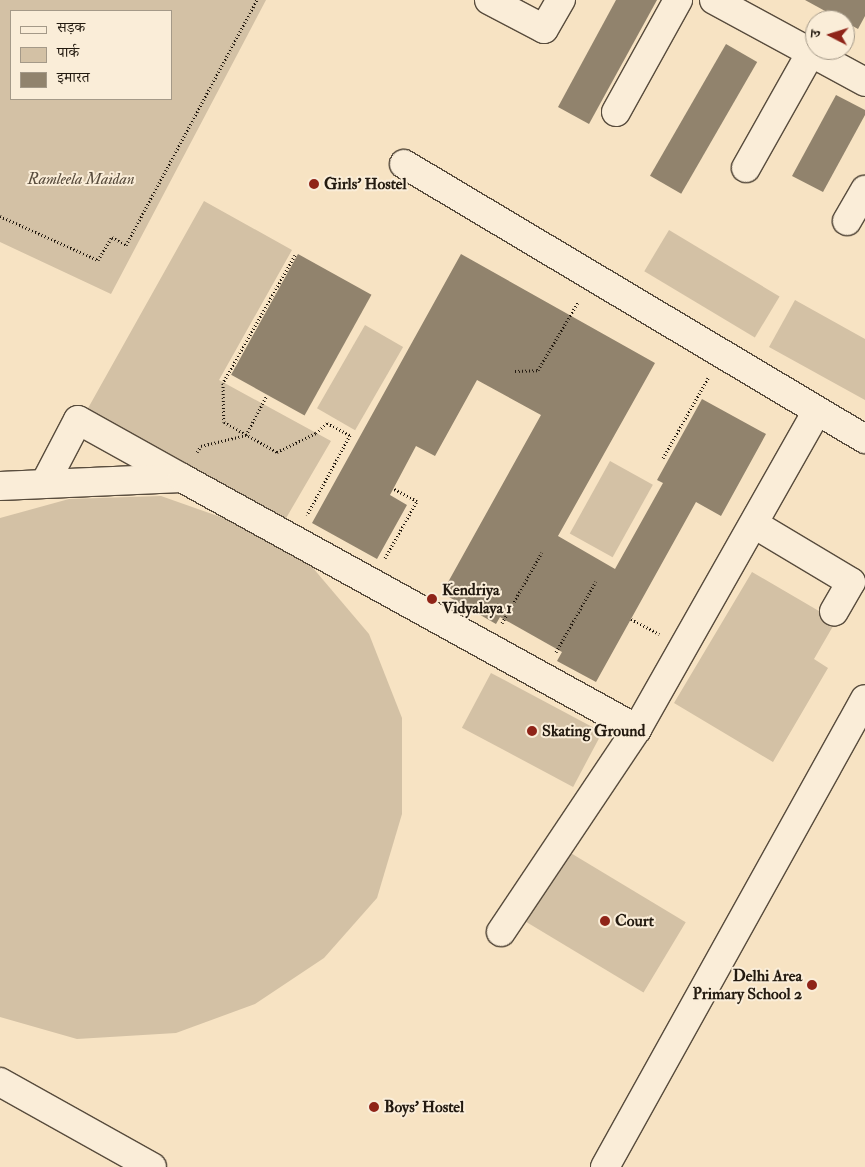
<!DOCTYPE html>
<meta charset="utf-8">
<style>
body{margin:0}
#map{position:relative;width:865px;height:1167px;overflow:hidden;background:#f7e3c3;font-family:"IM FELL Double Pica","Noto Serif Devanagari",serif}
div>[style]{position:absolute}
.green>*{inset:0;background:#d3c1a5;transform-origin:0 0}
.building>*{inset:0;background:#91836d;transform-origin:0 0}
.path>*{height:3px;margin-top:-1.5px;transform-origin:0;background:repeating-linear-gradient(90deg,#231a10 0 1px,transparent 0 3.5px)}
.roads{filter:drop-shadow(1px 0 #584c3d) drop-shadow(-1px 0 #584c3d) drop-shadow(0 1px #584c3d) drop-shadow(0 -1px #584c3d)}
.minor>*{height:28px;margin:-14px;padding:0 14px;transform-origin:14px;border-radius:14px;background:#faedd8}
.dots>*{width:14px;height:14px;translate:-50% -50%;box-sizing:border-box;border:2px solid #faedd8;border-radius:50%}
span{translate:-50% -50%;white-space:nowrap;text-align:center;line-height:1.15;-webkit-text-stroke:4px #faedd8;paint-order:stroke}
.park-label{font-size:16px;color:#584c3d;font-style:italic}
.poi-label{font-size:16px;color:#231a10;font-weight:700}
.left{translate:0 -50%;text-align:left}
.right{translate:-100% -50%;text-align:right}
.legend{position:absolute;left:10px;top:10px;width:162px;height:90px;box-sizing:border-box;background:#faedd8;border:1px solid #a49988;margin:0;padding:6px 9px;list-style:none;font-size:15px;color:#231a10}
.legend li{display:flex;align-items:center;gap:10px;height:25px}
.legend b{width:25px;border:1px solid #a49988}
.north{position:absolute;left:805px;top:10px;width:50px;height:50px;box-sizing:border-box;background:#faedd8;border:1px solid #a49988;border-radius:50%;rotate:275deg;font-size:14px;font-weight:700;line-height:20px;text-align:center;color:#231a10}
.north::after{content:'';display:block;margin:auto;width:18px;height:22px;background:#8f2418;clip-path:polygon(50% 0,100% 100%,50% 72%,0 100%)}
</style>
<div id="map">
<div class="green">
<div style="clip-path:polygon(evenodd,0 0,266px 0,111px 294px,0 242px,0 0,11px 11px,171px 11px,171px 99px,11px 99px,11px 11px)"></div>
<div style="clip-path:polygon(204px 201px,292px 250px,219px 380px,331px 441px,285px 520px,87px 410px)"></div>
<div style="left:669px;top:230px;width:129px;height:48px;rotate:31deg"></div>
<div style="clip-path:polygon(795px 300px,865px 339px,865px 400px,769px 347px)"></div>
<div style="left:365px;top:325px;width:44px;height:96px;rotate:30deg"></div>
<div style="left:610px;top:461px;width:49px;height:83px;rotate:29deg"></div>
<div style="clip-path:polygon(161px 496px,246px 526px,313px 568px,369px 634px,402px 718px,402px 814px,377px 898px,324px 958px,255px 1004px,176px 1033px,77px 1039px,0 1017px,0 518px,69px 499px)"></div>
<div style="clip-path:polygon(752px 572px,836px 621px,814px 659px,828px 668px,773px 762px,674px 703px)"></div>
<div style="left:491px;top:673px;width:126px;height:62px;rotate:28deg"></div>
<div style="left:564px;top:849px;width:142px;height:82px;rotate:31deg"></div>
</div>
<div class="building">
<div style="clip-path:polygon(616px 0,657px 0,589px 124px,558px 107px)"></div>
<div style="clip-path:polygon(805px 0,865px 0,865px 16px,858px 29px)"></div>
<div style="left:726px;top:44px;width:36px;height:152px;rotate:30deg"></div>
<div style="clip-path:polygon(836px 95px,865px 110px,865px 115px,823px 192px,792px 176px)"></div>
<div style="left:298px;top:254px;width:84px;height:138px;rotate:29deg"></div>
<div style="clip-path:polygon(461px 254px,655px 363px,558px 536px,615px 569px,663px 483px,657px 480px,702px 399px,766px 434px,721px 516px,696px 502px,596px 682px,557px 661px,562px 652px,500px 617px,496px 624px,442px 593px,541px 415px,477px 380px,435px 456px,416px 446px,390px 495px,407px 505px,377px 559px,312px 523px)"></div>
</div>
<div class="path">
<div style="left:0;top:216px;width:107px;rotate:24.2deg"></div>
<div style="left:98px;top:260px;width:27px;rotate:-59deg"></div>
<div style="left:112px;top:237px;width:16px;rotate:30deg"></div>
<div style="left:126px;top:245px;width:278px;rotate:-61.9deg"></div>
<div style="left:295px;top:255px;width:147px;rotate:119.4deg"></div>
<div style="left:223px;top:383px;width:39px;rotate:89deg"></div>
<div style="left:224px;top:422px;width:61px;rotate:29.5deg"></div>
<div style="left:277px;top:452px;width:43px;rotate:-26deg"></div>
<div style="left:316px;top:433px;width:15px;rotate:-42deg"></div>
<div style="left:327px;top:423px;width:26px;rotate:28deg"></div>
<div style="left:350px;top:435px;width:91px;rotate:118.3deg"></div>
<div style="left:515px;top:371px;width:23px;rotate:-2deg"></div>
<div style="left:538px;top:370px;width:79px;rotate:-59.5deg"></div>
<div style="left:197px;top:452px;width:7px;rotate:-56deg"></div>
<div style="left:201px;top:446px;width:46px;rotate:-13.7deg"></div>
<div style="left:246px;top:435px;width:45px;rotate:-62.3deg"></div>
<div style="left:663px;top:458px;width:92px;rotate:-60.6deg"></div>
<div style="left:385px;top:558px;width:65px;rotate:-60.7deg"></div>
<div style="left:417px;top:501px;width:27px;rotate:-152deg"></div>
<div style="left:631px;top:619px;width:32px;rotate:28deg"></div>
<div style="left:502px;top:623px;width:81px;rotate:-60.6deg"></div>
<div style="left:556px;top:652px;width:81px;rotate:-60.6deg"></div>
</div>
<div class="roads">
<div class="minor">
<div style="left:489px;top:0;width:62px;rotate:27.8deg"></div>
<div style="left:544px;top:29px;width:34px;rotate:-60deg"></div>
<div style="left:714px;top:0;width:172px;rotate:28.5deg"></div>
<div style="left:616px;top:112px;width:128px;rotate:-61deg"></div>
<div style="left:404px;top:164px;width:537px;rotate:30.82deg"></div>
<div style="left:746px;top:168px;width:133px;rotate:-60.7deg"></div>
<div style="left:847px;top:221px;width:36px;rotate:-60deg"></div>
<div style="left:45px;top:483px;width:71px;rotate:-62.4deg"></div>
<div style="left:78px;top:420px;width:119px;rotate:29.1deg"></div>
<div style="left:0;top:486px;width:182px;rotate:-2.5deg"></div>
<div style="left:182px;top:478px;width:520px;rotate:28.88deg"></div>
<div style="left:754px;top:524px;width:113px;rotate:30.9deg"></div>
<div style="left:851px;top:582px;width:34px;rotate:120deg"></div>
<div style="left:501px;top:932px;width:244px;rotate:-56.2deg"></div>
<div style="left:637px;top:729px;width:365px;rotate:-60.5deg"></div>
<div style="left:0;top:1082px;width:174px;rotate:29.2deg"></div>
<div style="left:605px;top:1167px;width:535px;rotate:-60.95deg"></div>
</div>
</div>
<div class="dots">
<div style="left:314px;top:184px;background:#8f2418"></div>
<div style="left:432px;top:599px;background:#8f2418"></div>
<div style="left:532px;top:731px;background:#8f2418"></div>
<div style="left:605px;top:921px;background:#8f2418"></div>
<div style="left:812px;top:985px;background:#8f2418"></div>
<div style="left:374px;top:1107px;background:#8f2418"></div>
</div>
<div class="park-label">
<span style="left:81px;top:179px">Ramleela Maidan</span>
</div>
<div class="poi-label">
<span class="left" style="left:324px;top:184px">Girls' Hostel</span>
<span class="left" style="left:442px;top:599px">Kendriya<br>Vidyalaya 1</span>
<span class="left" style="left:542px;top:731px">Skating Ground</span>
<span class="left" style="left:615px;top:921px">Court</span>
<span class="right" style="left:802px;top:985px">Delhi Area<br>Primary School 2</span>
<span class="left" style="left:384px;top:1107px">Boys' Hostel</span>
</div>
<ul class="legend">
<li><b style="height:6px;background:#faedd8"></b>सड़क</li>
<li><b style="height:14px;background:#d3c1a5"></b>पार्क</li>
<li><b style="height:14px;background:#91836d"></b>इमारत</li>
</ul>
<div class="north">उ</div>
</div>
